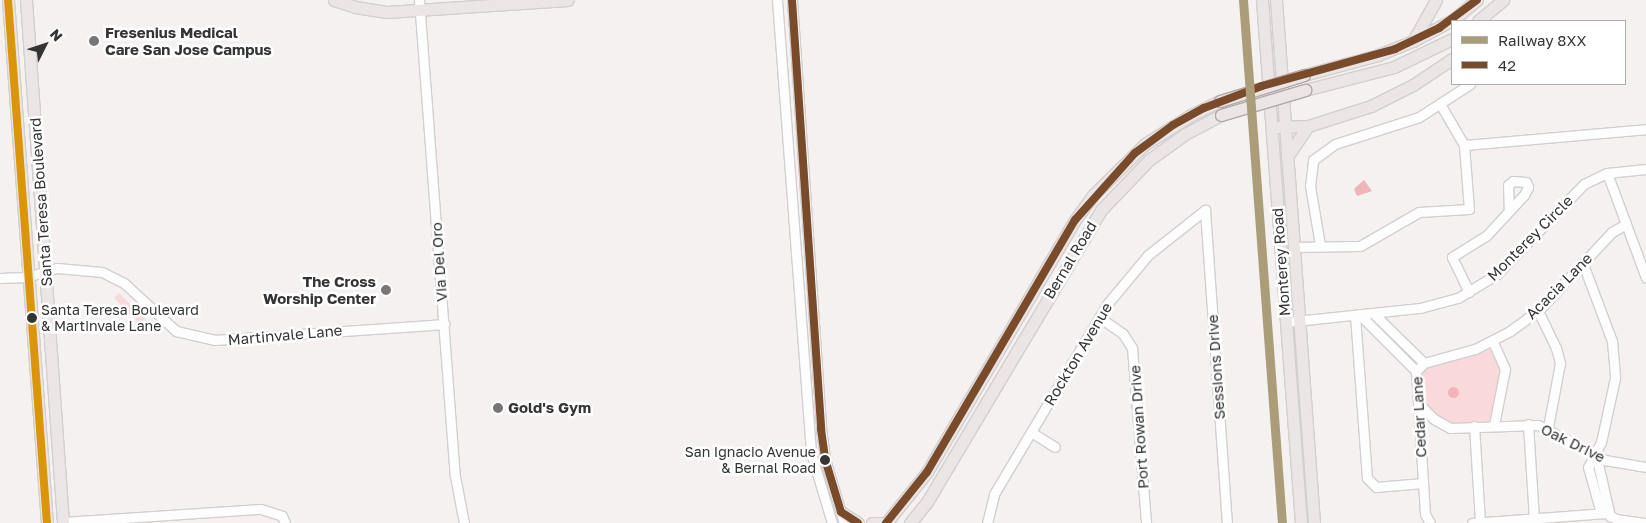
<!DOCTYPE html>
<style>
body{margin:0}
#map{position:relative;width:1646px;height:523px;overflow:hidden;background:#f5f1f1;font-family:"Golos Text",sans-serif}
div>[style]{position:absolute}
.green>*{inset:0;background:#f9d9da;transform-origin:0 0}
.water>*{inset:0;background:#f1b4b8}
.round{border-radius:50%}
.roads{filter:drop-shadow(1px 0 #d2cfcf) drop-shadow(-1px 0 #d2cfcf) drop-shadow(0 1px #d2cfcf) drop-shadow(0 -1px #d2cfcf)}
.minor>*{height:9px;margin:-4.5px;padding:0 4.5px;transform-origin:4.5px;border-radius:4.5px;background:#fefdfd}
.major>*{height:11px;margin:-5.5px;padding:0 5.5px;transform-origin:5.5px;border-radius:5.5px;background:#ebe5e5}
.bridges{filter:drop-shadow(1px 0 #b2a7a8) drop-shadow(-1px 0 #b2a7a8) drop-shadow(0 1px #b2a7a8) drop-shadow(0 -1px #b2a7a8)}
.major-bridge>*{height:11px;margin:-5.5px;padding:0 5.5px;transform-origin:5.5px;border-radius:5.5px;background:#ebe5e5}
.bus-1>*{height:8px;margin:-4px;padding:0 4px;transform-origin:4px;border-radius:4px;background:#7a4b2a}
.bus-2>*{height:8px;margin:-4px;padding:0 4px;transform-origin:4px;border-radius:4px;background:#da9508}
.rail-1>*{height:9px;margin:-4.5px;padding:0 4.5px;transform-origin:4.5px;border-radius:4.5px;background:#ab9d79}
.dots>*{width:14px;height:14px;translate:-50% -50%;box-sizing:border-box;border:2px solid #fff;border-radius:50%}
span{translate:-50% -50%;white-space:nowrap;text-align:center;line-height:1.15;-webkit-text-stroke:5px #fff;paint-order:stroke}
.bus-label{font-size:14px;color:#353333}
.left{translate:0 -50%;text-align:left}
.right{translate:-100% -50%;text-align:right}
.poi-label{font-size:15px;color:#353333;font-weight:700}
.street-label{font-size:15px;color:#353333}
.legend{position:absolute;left:1451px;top:20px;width:175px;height:65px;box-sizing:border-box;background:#fff;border:1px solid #aeadad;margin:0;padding:6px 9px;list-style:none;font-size:15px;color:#353333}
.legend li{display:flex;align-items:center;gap:10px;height:25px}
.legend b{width:25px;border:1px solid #aeadad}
.north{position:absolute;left:20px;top:20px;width:50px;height:50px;-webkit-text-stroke:4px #fff;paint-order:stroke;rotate:49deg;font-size:14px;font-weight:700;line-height:20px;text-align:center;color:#353333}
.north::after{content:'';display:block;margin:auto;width:18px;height:22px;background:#353333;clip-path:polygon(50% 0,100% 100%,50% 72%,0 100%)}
</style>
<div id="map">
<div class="green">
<div style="left:119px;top:293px;width:44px;height:7px;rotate:45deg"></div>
<div style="clip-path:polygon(1492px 349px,1503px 377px,1491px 425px,1450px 426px,1436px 417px,1422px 402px,1419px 374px,1426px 368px)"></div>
</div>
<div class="water">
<div style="clip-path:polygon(1364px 180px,1372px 191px,1357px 196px,1354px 189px)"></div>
<div class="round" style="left:1447.5px;top:386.5px;width:11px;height:11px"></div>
</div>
<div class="roads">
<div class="minor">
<div style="left:419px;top:0;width:477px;rotate:85.7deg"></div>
<div style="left:455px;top:476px;width:48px;rotate:79.2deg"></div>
<div style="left:777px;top:0;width:454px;rotate:85.7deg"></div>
<div style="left:811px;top:453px;width:73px;rotate:73.3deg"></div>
<div style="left:792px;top:0;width:430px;rotate:86.1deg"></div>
<div style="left:821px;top:429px;width:30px;rotate:82deg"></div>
<div style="left:825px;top:459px;width:67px;rotate:73.5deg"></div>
<div style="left:1464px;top:145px;width:183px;rotate:-5deg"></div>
<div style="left:1607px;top:173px;width:112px;rotate:69.6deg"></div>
<div style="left:1320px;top:245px;width:60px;rotate:-99.6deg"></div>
<div style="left:1310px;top:186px;width:26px;rotate:-83deg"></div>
<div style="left:1313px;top:160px;width:27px;rotate:-36deg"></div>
<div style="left:1335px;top:144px;width:88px;rotate:-17.8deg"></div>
<div style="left:1419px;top:117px;width:61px;rotate:-32.9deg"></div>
<div style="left:1294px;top:247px;width:66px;rotate:-0.9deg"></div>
<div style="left:1360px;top:246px;width:68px;rotate:-30deg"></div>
<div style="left:1419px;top:212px;width:50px;rotate:-3.4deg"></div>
<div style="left:1469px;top:209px;width:64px;rotate:-94.5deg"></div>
<div style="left:1464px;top:145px;width:48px;rotate:-120.3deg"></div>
<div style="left:1583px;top:264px;width:82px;rotate:69.4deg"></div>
<div style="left:1612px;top:341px;width:37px;rotate:85deg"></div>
<div style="left:1615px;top:378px;width:66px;rotate:102.3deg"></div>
<div style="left:1601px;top:442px;width:28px;rotate:117deg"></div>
<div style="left:1588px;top:467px;width:48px;rotate:74.2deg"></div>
<div style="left:0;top:278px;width:27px;rotate:-2deg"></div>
<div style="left:27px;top:277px;width:31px;rotate:-17deg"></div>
<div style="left:57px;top:268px;width:45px;rotate:5.1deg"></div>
<div style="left:102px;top:272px;width:25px;rotate:27deg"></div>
<div style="left:124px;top:283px;width:71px;rotate:42.7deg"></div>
<div style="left:176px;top:331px;width:40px;rotate:13deg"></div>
<div style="left:215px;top:340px;width:230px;rotate:-4deg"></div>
<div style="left:1469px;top:292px;width:39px;rotate:-116deg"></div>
<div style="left:1452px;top:257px;width:40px;rotate:-32deg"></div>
<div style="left:1486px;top:236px;width:56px;rotate:-47.2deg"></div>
<div style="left:1524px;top:195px;width:9px;rotate:-63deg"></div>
<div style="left:1528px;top:187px;width:5px;rotate:-112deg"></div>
<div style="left:1526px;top:182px;width:13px;rotate:-176deg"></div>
<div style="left:1513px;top:181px;width:6px;rotate:141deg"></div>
<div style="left:1508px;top:185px;width:25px;rotate:88deg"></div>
<div style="left:1538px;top:311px;width:41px;rotate:64.1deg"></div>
<div style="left:1556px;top:348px;width:16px;rotate:75deg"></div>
<div style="left:1560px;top:363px;width:65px;rotate:100.6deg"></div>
<div style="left:1373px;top:313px;width:71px;rotate:44.4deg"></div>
<div style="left:1359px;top:314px;width:81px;rotate:45deg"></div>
<div style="left:1355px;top:315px;width:163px;rotate:85.8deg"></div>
<div style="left:1367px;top:478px;width:13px;rotate:45deg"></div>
<div style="left:1376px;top:487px;width:47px;rotate:-4.9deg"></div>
<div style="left:1099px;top:317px;width:29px;rotate:35deg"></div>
<div style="left:1123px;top:334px;width:17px;rotate:57deg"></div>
<div style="left:1132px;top:348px;width:176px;rotate:85.4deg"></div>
<div style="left:1286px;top:322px;width:135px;rotate:-6deg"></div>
<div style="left:1420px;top:308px;width:39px;rotate:-15deg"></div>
<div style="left:1458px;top:298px;width:46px;rotate:-31.6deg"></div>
<div style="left:1497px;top:274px;width:125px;rotate:-46deg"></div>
<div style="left:1584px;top:184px;width:25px;rotate:-26deg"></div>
<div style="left:1607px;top:173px;width:39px;rotate:-6deg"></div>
<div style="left:1493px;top:342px;width:30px;rotate:66deg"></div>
<div style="left:1505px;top:369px;width:57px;rotate:101.1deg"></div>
<div style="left:1419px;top:404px;width:21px;rotate:45deg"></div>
<div style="left:1434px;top:419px;width:18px;rotate:29deg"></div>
<div style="left:1450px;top:428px;width:88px;rotate:-2deg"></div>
<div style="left:1538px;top:425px;width:76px;rotate:27.6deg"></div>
<div style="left:1605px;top:460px;width:42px;rotate:9.7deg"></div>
<div style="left:1528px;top:424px;width:95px;rotate:86.4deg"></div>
<div style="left:1474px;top:426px;width:96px;rotate:86.4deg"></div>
<div style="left:1031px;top:432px;width:28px;rotate:32deg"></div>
<div style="left:1596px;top:455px;width:63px;rotate:77.1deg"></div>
<div style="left:63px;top:522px;width:198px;rotate:-3.8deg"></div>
<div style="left:261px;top:509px;width:22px;rotate:18deg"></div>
<div style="left:282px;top:516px;width:8px;rotate:67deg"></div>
<div style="left:987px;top:523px;width:30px;rotate:-76deg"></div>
<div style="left:994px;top:494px;width:222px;rotate:-59.2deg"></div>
<div style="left:1108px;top:303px;width:62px;rotate:-50.2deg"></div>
<div style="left:1148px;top:255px;width:73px;rotate:-38.3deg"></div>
<div style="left:1205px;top:210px;width:314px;rotate:86deg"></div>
<div style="left:1430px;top:523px;width:10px;rotate:-119deg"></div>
<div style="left:1425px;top:514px;width:143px;rotate:-93.6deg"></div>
<div style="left:1416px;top:371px;width:11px;rotate:-45deg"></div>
<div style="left:1424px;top:363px;width:53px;rotate:-15.4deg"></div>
<div style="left:1475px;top:349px;width:39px;rotate:-27deg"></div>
<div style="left:1510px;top:331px;width:34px;rotate:-36deg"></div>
<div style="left:1538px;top:311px;width:108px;rotate:-46.9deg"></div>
<div style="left:1612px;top:232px;width:16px;rotate:-30deg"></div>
<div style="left:1472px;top:523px;width:134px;rotate:-4.3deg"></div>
<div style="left:1606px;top:513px;width:12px;rotate:31deg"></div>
<div style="left:1616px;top:519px;width:30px;rotate:8deg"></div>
</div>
<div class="major">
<div style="left:8px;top:0;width:524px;rotate:85.74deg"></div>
<div style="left:26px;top:0;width:524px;rotate:85.95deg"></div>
<div style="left:334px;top:0;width:22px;rotate:18deg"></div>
<div style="left:355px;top:7px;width:32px;rotate:9deg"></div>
<div style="left:387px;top:12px;width:181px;rotate:-3.8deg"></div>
<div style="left:1262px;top:0;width:524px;rotate:85.74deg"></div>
<div style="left:1276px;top:0;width:524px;rotate:85.84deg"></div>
<div style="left:1478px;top:21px;width:33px;rotate:-40deg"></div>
<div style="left:1413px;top:41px;width:47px;rotate:-60.7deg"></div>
<div style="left:1304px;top:75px;width:77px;rotate:-15.1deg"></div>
<div style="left:1378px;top:55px;width:38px;rotate:-22deg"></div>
<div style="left:1413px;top:41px;width:47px;rotate:-28.2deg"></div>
<div style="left:1454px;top:19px;width:30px;rotate:-40deg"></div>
<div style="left:1305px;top:90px;width:92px;rotate:-14.5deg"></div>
<div style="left:1394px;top:67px;width:64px;rotate:-25.8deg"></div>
<div style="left:1278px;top:127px;width:30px;rotate:-2deg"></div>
<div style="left:1308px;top:126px;width:66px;rotate:-17.6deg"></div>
<div style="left:1371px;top:106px;width:47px;rotate:-26.6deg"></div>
<div style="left:1413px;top:85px;width:47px;rotate:-33.7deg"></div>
<div style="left:1287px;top:157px;width:37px;rotate:-56deg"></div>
<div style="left:841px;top:512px;width:20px;rotate:33deg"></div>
<div style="left:872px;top:523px;width:11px"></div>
<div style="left:886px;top:523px;width:65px;rotate:-51.2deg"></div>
<div style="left:927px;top:472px;width:292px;rotate:-59.6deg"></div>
<div style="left:1075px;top:220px;width:31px;rotate:-54deg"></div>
<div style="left:1093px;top:195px;width:73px;rotate:-44.4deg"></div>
<div style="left:1145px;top:144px;width:54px;rotate:-32.2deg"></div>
<div style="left:1191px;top:115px;width:32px;rotate:-26deg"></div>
<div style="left:910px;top:523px;width:27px;rotate:-51deg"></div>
<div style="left:927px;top:502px;width:340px;rotate:-59.2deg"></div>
<div style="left:1101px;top:210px;width:69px;rotate:-46.2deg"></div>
<div style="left:1149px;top:160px;width:44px;rotate:-35.8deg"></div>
<div style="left:1185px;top:134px;width:41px;rotate:-27.8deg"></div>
</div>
</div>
<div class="bridges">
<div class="major-bridge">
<div style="left:1220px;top:101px;width:88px;rotate:-17.2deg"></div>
<div style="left:1221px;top:115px;width:88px;rotate:-16.6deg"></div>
</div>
</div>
<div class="bus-1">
<div style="left:792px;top:0;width:430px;rotate:86.1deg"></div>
<div style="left:821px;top:429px;width:30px;rotate:82deg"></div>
<div style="left:825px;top:459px;width:55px;rotate:73.2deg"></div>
<div style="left:841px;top:512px;width:20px;rotate:33deg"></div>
<div style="left:886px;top:523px;width:65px;rotate:-51.2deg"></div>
<div style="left:927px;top:472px;width:292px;rotate:-59.6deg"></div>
<div style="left:1075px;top:220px;width:90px;rotate:-48.2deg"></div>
<div style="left:1135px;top:153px;width:47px;rotate:-36.4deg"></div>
<div style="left:1173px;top:125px;width:35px;rotate:-29deg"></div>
<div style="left:1204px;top:108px;width:62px;rotate:-20.8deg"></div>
<div style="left:1262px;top:86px;width:138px;rotate:-15.5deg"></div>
<div style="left:1395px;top:49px;width:49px;rotate:-25.5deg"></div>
<div style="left:1439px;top:28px;width:47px;rotate:-36.4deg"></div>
</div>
<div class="bus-2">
<div style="left:8px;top:0;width:524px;rotate:85.74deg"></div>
</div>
<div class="rail-1">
<div style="left:1243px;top:0;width:524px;rotate:85.74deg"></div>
</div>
<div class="dots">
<div style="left:94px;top:41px;background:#787676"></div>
<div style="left:386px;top:290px;background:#787676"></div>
<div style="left:32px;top:318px;background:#353333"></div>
<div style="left:498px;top:408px;background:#787676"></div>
<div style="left:825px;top:460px;background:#353333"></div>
</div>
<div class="bus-label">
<span class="left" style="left:41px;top:318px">Santa Teresa Boulevard<br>&amp; Martinvale Lane</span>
<span class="right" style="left:816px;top:460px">San Ignacio Avenue<br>&amp; Bernal Road</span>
</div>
<div class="poi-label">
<span class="left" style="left:105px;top:41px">Fresenius Medical<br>Care San Jose Campus</span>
<span class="right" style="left:376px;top:290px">The Cross<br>Worship Center</span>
<span class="left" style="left:508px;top:408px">Gold's Gym</span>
</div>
<div class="street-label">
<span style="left:41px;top:202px;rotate:-94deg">Santa Teresa Boulevard</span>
<span style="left:1530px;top:238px;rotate:-45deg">Monterey Circle</span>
<span style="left:1070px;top:260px;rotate:-59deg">Bernal Road</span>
<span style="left:439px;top:262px;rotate:-94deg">Via Del Oro</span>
<span style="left:1281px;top:262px;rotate:-94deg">Monterey Road</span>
<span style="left:1559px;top:286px;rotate:-45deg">Acacia Lane</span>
<span style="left:285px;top:335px;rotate:-5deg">Martinvale Lane</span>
<span style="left:1078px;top:354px;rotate:-59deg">Rockton Avenue</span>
<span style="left:1216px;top:367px;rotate:-94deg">Sessions Drive</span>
<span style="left:1419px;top:417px;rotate:-93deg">Cedar Lane</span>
<span style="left:1139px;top:427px;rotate:-94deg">Port Rowan Drive</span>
<span style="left:1573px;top:443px;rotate:26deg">Oak Drive</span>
</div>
<ul class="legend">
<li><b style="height:6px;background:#ab9d79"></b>Railway 8XX</li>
<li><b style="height:6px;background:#7a4b2a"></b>42</li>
</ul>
<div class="north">N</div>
</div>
